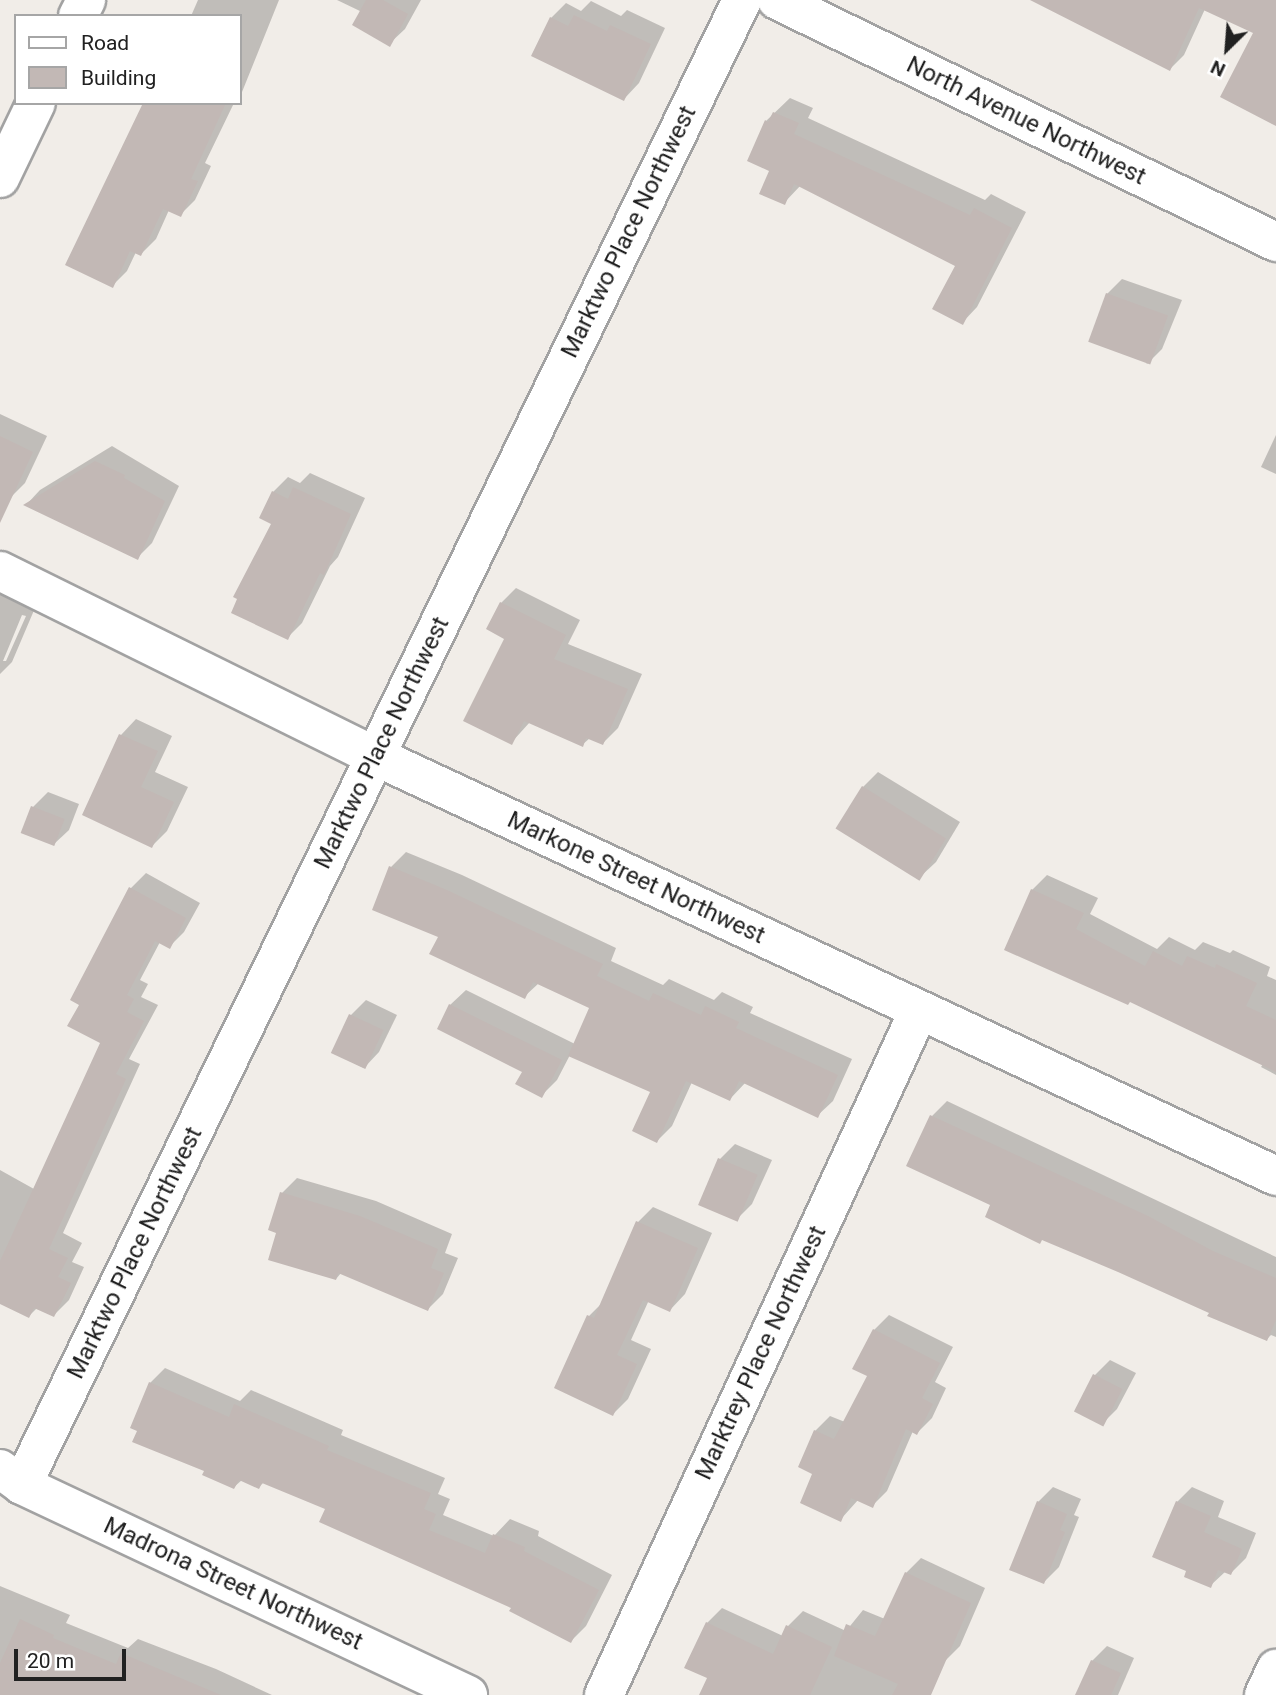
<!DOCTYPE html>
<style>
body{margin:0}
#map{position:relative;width:1276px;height:1695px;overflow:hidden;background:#f1ede8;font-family:Roboto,sans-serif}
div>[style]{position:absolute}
.shadow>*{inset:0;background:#0003}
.building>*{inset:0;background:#c2b8b5;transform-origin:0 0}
.roads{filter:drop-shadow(2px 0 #a2a2a2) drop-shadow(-2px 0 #a2a2a2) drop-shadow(0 2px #a2a2a2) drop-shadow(0 -2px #a2a2a2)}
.street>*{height:38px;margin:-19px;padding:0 19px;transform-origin:19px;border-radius:19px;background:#fff}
span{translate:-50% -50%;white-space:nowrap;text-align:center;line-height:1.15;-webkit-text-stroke:7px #fff;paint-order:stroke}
.street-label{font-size:24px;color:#212121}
.legend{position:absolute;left:14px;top:14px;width:228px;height:91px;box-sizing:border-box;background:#fff;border:2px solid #a6a6a6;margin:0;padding:9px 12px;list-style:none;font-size:21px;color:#212121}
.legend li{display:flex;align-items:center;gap:14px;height:35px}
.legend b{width:35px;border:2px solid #a6a6a6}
.north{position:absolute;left:1192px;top:14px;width:70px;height:70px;-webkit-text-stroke:5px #fff;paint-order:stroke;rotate:205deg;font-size:19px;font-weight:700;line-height:28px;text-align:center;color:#212121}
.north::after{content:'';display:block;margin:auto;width:24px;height:32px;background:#212121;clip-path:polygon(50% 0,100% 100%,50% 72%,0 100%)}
.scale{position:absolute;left:14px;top:1649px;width:112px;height:32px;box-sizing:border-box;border:4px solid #212121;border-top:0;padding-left:9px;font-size:21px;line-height:24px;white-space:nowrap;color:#212121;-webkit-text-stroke:5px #fff;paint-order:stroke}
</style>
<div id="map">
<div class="shadow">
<div style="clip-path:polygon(198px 0,279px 0,240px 97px,240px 16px,191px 16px)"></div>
<div style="clip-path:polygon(337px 0,421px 0,405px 29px,389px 44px,362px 12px)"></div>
<div style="clip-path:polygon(1034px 0,1276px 0,1276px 124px,1255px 32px,1205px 9px,1184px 55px,1170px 69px)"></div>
<div style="clip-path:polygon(591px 1px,621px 16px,627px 10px,665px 28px,639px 83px,624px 99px,551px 18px,566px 3px,581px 11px)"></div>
<div style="clip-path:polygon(790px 98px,813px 108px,808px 118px,985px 200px,991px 194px,1026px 212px,977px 307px,962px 323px,957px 265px,801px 185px,784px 203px,771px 170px,766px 121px)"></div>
<div style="clip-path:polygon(143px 103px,234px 103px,205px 163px,211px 166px,195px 200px,180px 215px,169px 210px,156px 239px,141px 254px,136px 252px,127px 271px,112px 286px)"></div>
<div style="clip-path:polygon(1122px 279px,1182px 300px,1162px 349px,1147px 364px,1107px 294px)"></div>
<div style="clip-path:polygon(0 414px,47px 436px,25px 483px,10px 498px,0 493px)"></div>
<div style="clip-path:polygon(1276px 435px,1276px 474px,1261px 467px)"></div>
<div style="clip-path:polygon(112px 446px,179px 486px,152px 543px,137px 558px,26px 505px,40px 490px)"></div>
<div style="clip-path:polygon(310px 473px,365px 498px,338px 557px,330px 566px,302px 623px,287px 638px,274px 523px,273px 492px,288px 477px,300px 483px)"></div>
<div style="clip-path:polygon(516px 588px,580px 620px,568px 644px,642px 674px,618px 728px,603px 743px,590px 738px,582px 745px,530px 722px,511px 743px,507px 638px,501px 603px)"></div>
<div style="clip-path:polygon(evenodd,0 593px,35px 608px,12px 662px,0 674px,0 593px,22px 615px,26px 616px,6px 661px,3px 661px,22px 615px)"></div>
<div style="clip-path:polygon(136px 719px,172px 736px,155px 772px,188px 787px,167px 831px,152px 846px,84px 814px,121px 735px)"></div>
<div style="clip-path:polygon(878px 772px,960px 822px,936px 862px,920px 877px,863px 787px)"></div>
<div style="clip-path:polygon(48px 792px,79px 804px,69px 830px,53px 845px,33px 807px)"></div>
<div style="clip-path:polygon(406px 852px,462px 875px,616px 948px,611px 961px,663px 985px,669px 979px,714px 1000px,722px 992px,753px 1007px,750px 1013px,852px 1059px,833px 1101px,817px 1116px,746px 1082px,730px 1099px,692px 1082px,672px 1126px,657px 1141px,652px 1091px,570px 1055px,557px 1080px,542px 1095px,524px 1071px,450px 1005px,466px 990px,575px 1044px,591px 1007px,539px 983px,525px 996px,441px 936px,391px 867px)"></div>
<div style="clip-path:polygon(146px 873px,200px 903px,184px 932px,169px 947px,160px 942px,140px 980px,148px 984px,141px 997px,158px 1005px,129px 1059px,140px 1064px,63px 1233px,82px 1243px,72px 1262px,84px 1267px,69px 1300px,54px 1315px,38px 1307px,29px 1316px,0 1302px,0 1170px,34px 1189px,102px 1043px,81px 1004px,72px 999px,131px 888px)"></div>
<div style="clip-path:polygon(1047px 875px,1098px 898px,1090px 914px,1157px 949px,1169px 937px,1195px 950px,1203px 942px,1230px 953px,1233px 950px,1270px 967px,1267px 976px,1276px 980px,1276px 1075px,1261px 1067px,1263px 1064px,1130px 1001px,1032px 890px)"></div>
<div style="clip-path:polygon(366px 1000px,397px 1015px,379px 1052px,364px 1068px,332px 1052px,351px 1015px)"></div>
<div style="clip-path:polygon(947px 1101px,1276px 1257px,1276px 1337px,1271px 1335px,1267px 1339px,993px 1204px,932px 1116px)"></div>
<div style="clip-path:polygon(735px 1144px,772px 1160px,752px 1204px,737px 1219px,720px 1159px)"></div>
<div style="clip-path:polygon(297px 1178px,376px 1201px,452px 1234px,445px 1253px,458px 1258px,443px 1294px,428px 1309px,341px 1273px,336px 1279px,282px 1193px)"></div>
<div style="clip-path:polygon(653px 1207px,712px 1233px,685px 1294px,670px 1310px,649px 1300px,631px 1340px,651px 1349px,628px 1399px,613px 1414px,589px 1316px,603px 1302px,638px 1222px)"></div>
<div style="clip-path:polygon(889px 1315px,953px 1347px,935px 1382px,946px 1388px,932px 1418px,917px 1433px,913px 1431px,887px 1491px,872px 1506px,858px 1500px,841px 1519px,815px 1473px,815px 1431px,830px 1416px,845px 1422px,869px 1375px,874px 1330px)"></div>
<div style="clip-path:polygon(1110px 1360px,1136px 1373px,1117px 1409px,1102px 1424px,1076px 1411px,1095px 1375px)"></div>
<div style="clip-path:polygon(165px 1368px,240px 1401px,251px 1390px,343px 1430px,341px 1435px,445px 1478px,438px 1494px,450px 1499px,443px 1515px,494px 1536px,510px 1519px,539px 1531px,538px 1536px,612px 1575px,586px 1626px,571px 1641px,514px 1607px,327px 1508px,264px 1482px,259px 1487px,242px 1480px,234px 1487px,207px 1470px,150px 1383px)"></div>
<div style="clip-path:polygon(1053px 1487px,1081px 1499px,1074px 1515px,1079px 1517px,1059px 1567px,1044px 1582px,1038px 1502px)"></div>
<div style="clip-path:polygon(1192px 1487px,1224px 1501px,1218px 1517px,1256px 1533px,1246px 1558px,1231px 1573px,1226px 1571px,1210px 1586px,1189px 1571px,1177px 1502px)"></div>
<div style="clip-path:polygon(921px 1558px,985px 1588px,960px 1646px,944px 1662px,927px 1695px,708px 1695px,707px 1623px,722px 1608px,783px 1636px,788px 1626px,803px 1611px,846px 1631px,863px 1610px,885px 1619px,906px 1573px)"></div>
<div style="clip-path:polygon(0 1586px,70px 1615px,66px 1623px,128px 1648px,138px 1639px,216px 1669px,272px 1695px,15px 1695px,0 1688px)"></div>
<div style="clip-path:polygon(1107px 1646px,1134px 1658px,1118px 1695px,1077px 1695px,1092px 1661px)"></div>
</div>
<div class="building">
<div style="clip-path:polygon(366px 0,383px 0,408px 14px,390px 47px,352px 25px)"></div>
<div style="clip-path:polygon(1030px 0,1276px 0,1276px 126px,1220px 97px,1253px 33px,1199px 8px,1170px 71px)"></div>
<div style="clip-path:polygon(574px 15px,607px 31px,610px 25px,651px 44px,624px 101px,531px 56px,550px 17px,568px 26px)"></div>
<div style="clip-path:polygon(143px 103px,226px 103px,191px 179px,198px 181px,181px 217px,163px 209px,141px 256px,130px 251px,113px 288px,65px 265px)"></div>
<div style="clip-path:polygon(773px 112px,799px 123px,794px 134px,970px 215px,974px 208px,1012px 228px,963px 325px,932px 309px,955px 266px,794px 184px,785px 205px,759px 194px,769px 171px,747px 161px,765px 120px,768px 122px)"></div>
<div style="left:1106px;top:293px;width:66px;height:52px;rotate:20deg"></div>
<div style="clip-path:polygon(0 436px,33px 452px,0 523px)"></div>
<div style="clip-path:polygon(95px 461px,125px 475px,124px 478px,165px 501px,138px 560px,23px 505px)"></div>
<div style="clip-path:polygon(293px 487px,351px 514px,324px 575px,320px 573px,288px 640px,231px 613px,237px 599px,233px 597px,271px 524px,259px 518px,272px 491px,288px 499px)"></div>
<div style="clip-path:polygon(500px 602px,566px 635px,554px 659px,628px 689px,603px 745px,586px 738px,583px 747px,524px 721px,512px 745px,463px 721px,504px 639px,486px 629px)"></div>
<div style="clip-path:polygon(119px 734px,158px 751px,141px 787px,174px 802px,152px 848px,82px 815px)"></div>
<div style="left:862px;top:786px;width:99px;height:50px;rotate:32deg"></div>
<div style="left:31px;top:806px;width:36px;height:29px;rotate:21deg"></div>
<div style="clip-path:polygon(389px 866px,447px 890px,603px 964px,597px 976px,649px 1001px,653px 993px,701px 1015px,705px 1006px,739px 1022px,736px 1028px,838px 1075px,818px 1118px,739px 1081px,730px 1101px,686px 1081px,657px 1143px,632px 1131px,650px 1092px,568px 1056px,589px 1008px,533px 982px,525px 999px,429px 954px,438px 937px,372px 910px)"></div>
<div style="clip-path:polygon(129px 887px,186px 918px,170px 949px,155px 941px,127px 995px,134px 999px,127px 1012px,144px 1021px,116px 1074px,126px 1079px,49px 1249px,68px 1258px,58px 1277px,71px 1283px,54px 1317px,34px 1308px,29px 1318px,0 1304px,0 1261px,100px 1043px,67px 1026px,79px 1005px,70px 1000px)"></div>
<div style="clip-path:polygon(1031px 889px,1084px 913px,1076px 929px,1145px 966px,1153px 951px,1182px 966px,1187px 956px,1215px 968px,1216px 964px,1257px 983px,1246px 1006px,1276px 1020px,1276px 1072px,1130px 1002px,1128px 1005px,1004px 950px)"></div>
<div style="clip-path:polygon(449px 1004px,562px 1060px,542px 1098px,515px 1084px,522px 1072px,437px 1029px)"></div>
<div style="left:349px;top:1014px;width:38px;height:43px;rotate:25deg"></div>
<div style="clip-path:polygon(930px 1115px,1148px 1216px,1213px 1251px,1276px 1278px,1276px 1320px,1267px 1341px,1207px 1316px,1209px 1313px,1118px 1272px,1042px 1240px,1040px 1244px,985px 1217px,990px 1205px,906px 1166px)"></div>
<div style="left:718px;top:1158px;width:43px;height:51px;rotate:23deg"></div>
<div style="clip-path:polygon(280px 1192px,360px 1216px,438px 1249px,431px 1268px,444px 1273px,428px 1311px,338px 1273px,336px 1280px,268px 1260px,276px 1233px,268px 1230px)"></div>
<div style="clip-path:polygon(636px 1221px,698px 1248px,670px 1312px,643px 1300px,617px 1355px,637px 1364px,613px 1416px,554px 1388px,587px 1315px,594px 1318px)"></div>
<div style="clip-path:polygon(873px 1329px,940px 1363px,922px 1398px,933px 1404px,917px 1435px,906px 1429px,873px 1508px,851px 1498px,841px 1522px,800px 1503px,812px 1474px,798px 1467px,814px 1430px,834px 1439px,867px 1376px,852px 1369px)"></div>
<div style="left:1093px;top:1374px;width:33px;height:42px;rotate:27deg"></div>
<div style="clip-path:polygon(149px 1382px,229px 1417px,234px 1404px,329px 1446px,327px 1450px,431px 1493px,424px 1509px,436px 1514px,429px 1530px,485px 1553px,493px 1534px,525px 1547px,524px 1551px,599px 1590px,571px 1643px,509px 1611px,511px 1608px,319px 1522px,325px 1509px,262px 1483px,259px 1489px,239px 1480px,234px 1489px,202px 1475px,204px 1471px,132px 1442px,137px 1431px,130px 1428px)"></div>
<div style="clip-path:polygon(1037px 1501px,1067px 1514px,1060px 1530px,1065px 1532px,1044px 1584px,1009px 1570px)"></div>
<div style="clip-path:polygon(1176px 1501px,1211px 1516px,1204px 1532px,1242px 1549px,1231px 1575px,1218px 1570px,1211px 1588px,1184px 1577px,1186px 1571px,1152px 1557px)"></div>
<div style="clip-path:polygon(905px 1572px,971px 1603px,931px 1695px,892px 1695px,898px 1684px,834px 1656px,846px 1624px,875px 1636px)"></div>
<div style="clip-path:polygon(20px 1619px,54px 1635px,53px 1638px,116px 1664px,121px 1653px,221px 1695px,0 1695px,0 1663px)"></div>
<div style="clip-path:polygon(706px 1622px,773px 1654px,786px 1625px,832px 1647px,810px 1695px,699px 1695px,707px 1678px,684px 1668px)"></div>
<div style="clip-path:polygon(1091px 1660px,1121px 1673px,1111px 1695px,1075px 1695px)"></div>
</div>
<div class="roads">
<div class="street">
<div style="left:777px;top:0;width:555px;rotate:25.87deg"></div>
<div style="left:78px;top:16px;width:18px;rotate:-63deg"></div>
<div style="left:0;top:178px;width:83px;rotate:-64.4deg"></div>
<div style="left:0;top:571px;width:418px;rotate:26.3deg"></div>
<div style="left:375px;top:756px;width:994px;rotate:24.99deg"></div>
<div style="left:0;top:1469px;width:27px;rotate:36deg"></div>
<div style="left:22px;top:1485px;width:493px;rotate:25.2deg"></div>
<div style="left:22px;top:1485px;width:1650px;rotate:-64.13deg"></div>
<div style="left:604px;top:1695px;width:754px;rotate:-65.3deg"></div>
<div style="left:1264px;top:1695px;width:29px;rotate:-65deg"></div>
</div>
</div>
<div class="street-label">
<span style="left:1026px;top:121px;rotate:26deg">North Avenue Northwest</span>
<span style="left:629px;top:232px;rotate:-64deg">Marktwo Place Northwest</span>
<span style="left:382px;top:743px;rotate:-64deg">Marktwo Place Northwest</span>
<span style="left:636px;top:878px;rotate:25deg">Markone Street Northwest</span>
<span style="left:135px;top:1253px;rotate:-64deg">Marktwo Place Northwest</span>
<span style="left:761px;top:1353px;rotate:-65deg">Marktrey Place Northwest</span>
<span style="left:233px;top:1584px;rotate:25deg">Madrona Street Northwest</span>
</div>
<ul class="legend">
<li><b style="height:9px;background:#fff"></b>Road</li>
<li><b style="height:19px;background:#c2b8b5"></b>Building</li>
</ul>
<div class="north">N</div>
<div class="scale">20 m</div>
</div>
